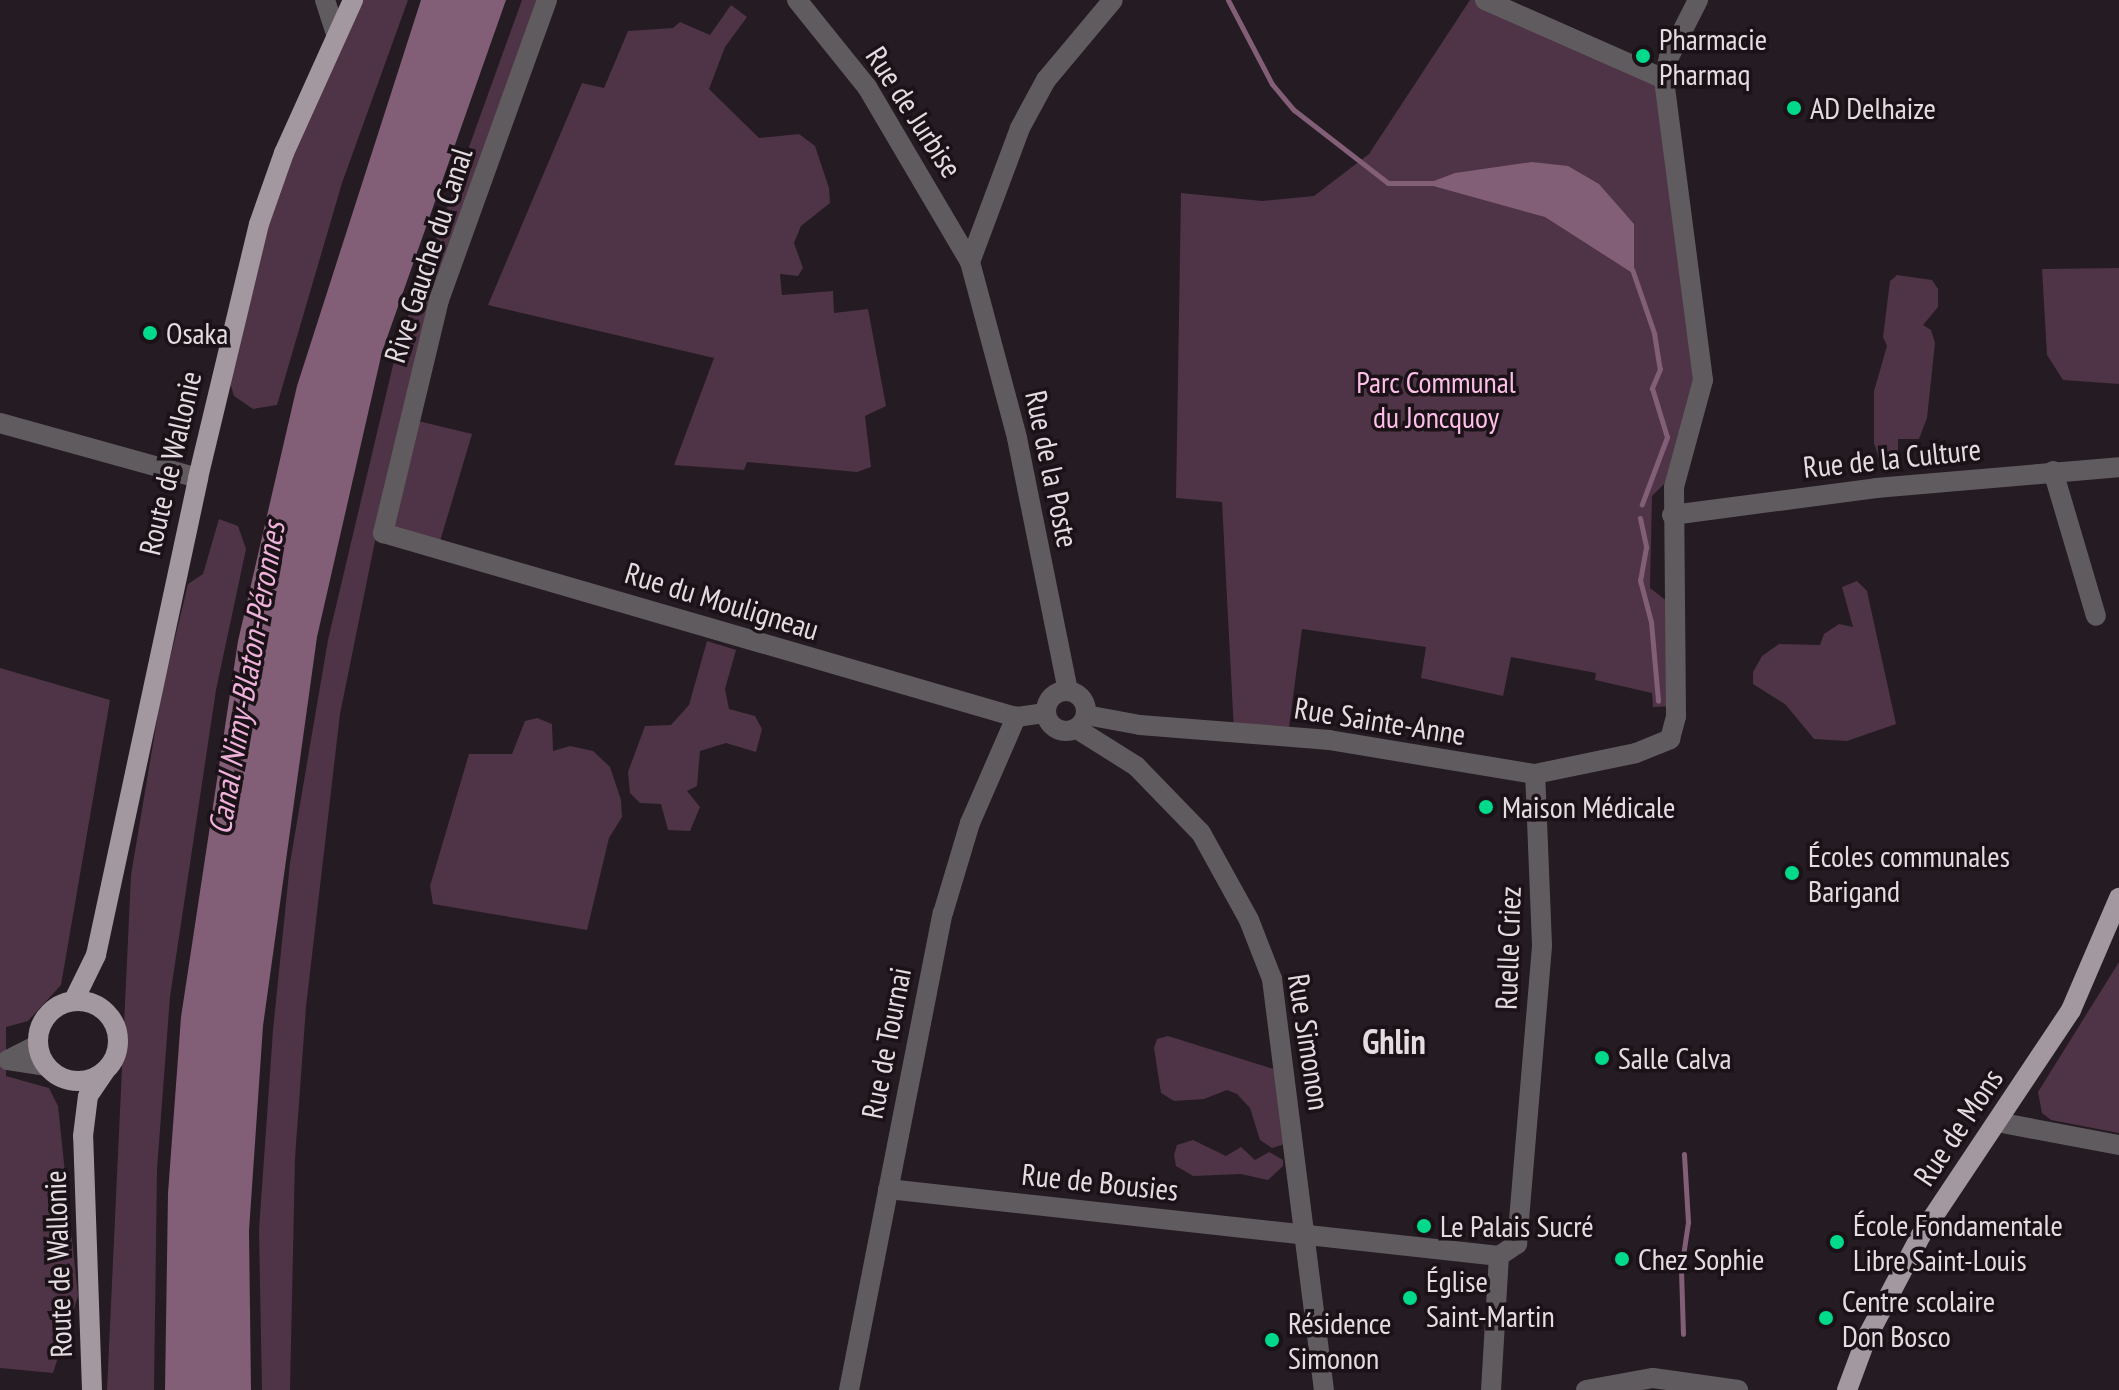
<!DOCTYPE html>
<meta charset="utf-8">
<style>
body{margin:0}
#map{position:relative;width:2119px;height:1390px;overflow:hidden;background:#251b22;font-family:"PT Sans Narrow",sans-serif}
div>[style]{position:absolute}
.green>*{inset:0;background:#4e3446}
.water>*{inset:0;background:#825e77}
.stream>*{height:5px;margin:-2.5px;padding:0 2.5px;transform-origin:2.5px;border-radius:2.5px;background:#825e77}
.minor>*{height:20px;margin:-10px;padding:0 10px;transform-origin:10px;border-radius:10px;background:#605b5e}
.minor>.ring{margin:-10px;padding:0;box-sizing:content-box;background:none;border:20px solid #605b5e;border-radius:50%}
.major>*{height:20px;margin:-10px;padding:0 10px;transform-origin:10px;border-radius:10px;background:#a3989f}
.major>.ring{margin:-10px;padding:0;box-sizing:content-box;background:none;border:20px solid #a3989f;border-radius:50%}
.dots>*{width:22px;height:22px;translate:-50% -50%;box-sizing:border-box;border:4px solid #1b1218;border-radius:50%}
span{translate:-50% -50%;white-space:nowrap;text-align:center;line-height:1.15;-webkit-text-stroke:7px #1b1218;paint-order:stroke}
.poi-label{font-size:30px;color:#e3dce1}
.left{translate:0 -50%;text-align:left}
.street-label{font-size:30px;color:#e3dce1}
.park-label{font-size:30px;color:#fdbee8}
.water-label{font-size:32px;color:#eeb1da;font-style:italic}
.quarter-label{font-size:34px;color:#e3dce1;font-weight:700}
</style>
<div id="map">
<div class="green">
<div style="clip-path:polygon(353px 0,408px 0,342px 183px,277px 405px,253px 409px,234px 396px,224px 363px,259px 224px)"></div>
<div style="clip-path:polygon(522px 0,547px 0,410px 419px,472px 434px,438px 548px,383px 533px,375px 541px,340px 714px,306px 1007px,295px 1158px,290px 1390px,262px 1390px,259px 1230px,273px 1030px,290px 863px,328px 640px,398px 344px)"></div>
<div style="clip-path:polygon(1470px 0,1485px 0,1664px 79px,1702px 350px,1677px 471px,1652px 496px,1650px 588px,1672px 605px,1675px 706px,1653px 707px,1652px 693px,1595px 680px,1596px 673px,1511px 657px,1503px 696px,1421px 678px,1426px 647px,1302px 629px,1288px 735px,1234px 732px,1222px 502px,1176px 498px,1181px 193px,1262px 201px,1314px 196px,1369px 154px)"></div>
<div style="clip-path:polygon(731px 5px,747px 17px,725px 47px,709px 89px,759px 138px,799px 134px,815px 146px,829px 188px,830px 203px,801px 226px,794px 243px,803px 268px,798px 276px,780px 274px,782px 295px,833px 291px,834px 313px,868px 309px,886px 406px,865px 416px,871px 467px,857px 472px,747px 462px,744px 470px,674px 465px,714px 358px,488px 305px,582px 83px,604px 88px,628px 31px,673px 28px,680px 22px,710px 35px)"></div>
<div style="clip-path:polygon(2119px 268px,2119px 384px,2063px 380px,2047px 355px,2042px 269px)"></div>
<div style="clip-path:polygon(1897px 275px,1932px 280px,1938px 289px,1938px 307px,1923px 325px,1931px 330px,1935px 343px,1927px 418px,1919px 439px,1898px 439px,1898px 460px,1888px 464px,1879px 458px,1874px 443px,1874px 391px,1887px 346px,1883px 337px,1890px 281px)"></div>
<div style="clip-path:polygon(219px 519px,238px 526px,246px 549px,216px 690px,170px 997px,157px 1169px,154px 1390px,107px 1390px,131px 875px,161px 696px,188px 584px,203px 574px)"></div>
<div style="clip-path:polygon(1857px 581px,1867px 591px,1896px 724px,1847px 741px,1814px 739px,1785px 704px,1753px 684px,1753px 672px,1762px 656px,1779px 644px,1820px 645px,1824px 634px,1839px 624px,1853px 627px,1842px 587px)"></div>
<div style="clip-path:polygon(707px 641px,736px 650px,725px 689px,729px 709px,755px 716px,762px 729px,756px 752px,726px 743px,700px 751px,697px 786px,687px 791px,700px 807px,690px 831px,668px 830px,661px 804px,640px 803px,630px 793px,628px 772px,645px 726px,671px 725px,689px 705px)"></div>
<div style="clip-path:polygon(0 668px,110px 700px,61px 985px,28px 1021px,6px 1027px,6px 1076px,49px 1088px,58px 1106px,78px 1296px,53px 1373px,0 1368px)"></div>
<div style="clip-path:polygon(537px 718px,552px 724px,553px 751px,570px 746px,593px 751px,610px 767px,621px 800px,622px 817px,609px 838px,587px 930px,433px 904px,430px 886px,469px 754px,512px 754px,525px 721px)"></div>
<div style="clip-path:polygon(2119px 962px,2119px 1133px,2051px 1120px,2042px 1113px,2038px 1092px)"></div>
<div style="clip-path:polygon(1168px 1036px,1274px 1069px,1286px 1140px,1282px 1145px,1272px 1148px,1260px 1140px,1250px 1108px,1237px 1094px,1227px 1090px,1204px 1099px,1174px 1101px,1161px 1093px,1154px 1048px,1157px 1039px)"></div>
<div style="clip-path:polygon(1193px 1140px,1226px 1156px,1241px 1147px,1255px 1160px,1269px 1152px,1283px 1160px,1283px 1166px,1268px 1180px,1241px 1174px,1193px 1176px,1176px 1166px,1174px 1155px,1177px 1145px)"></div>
</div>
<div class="water">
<div style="clip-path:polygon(421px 0,506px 0,382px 352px,317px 637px,263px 1026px,249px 1231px,251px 1390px,165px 1390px,168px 1193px,181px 1017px,238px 641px,297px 386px)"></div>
<div style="clip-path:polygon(1532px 162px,1568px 166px,1599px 184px,1634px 224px,1634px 274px,1545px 217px,1426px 184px,1455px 173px)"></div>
</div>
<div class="stream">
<div style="left:1228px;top:0;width:95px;rotate:62.4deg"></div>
<div style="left:1272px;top:84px;width:34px;rotate:50deg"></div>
<div style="left:1294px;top:110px;width:119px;rotate:37.8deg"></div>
<div style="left:1388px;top:183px;width:45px"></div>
<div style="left:1632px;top:269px;width:68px;rotate:71deg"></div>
<div style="left:1654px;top:333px;width:36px;rotate:81deg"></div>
<div style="left:1660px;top:369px;width:21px;rotate:113deg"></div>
<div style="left:1652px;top:388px;width:51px;rotate:73deg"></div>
<div style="left:1667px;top:437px;width:72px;rotate:110.5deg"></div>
<div style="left:1640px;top:518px;width:30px;rotate:78deg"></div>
<div style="left:1646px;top:547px;width:34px;rotate:100deg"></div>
<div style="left:1640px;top:580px;width:43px;rotate:75.3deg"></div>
<div style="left:1651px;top:622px;width:79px;rotate:84.9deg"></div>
<div style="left:1683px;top:1334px;width:65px;rotate:-91.8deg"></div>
<div style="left:1681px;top:1269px;width:48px;rotate:-81.5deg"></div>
<div style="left:1688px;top:1222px;width:68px;rotate:-93.4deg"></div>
</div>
<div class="minor">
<div style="left:325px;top:0;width:35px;rotate:72deg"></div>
<div style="left:547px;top:0;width:319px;rotate:109.8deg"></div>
<div style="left:439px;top:300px;width:240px;rotate:103.5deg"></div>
<div style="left:383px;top:533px;width:659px;rotate:16.21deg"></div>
<div style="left:1016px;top:717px;width:30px;rotate:-8deg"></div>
<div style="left:797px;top:0;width:112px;rotate:51.2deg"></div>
<div style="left:867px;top:87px;width:203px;rotate:59.5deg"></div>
<div style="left:970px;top:262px;width:182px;rotate:75deg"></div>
<div style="left:1017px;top:438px;width:258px;rotate:78.6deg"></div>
<div style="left:1485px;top:0;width:196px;rotate:23.8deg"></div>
<div style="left:970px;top:262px;width:143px;rotate:-69.5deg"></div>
<div style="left:1020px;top:128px;width:55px;rotate:-61.6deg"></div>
<div style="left:1046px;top:80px;width:104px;rotate:-50.1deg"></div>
<div style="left:0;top:423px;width:205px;rotate:15.5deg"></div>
<div style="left:2053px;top:471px;width:151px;rotate:73.5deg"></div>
<div style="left:1672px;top:515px;width:206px;rotate:-7.5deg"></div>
<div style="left:1876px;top:488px;width:244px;rotate:-4.9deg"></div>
<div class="ring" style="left:1046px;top:691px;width:20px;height:20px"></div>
<div style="left:1086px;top:715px;width:55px;rotate:10.5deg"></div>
<div style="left:1140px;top:725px;width:190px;rotate:4.5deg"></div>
<div style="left:1329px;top:740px;width:209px;rotate:9.4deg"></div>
<div style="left:1535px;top:774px;width:103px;rotate:-11.7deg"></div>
<div style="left:1636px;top:753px;width:37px;rotate:-22deg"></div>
<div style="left:1670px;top:739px;width:24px;rotate:-75deg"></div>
<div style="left:1676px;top:716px;width:229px;rotate:-90.5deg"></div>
<div style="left:1674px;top:487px;width:111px;rotate:-74.8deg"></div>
<div style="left:1703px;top:380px;width:304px;rotate:-97.4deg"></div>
<div style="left:1664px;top:79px;width:23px;rotate:-77deg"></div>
<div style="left:1669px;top:57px;width:64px;rotate:-63deg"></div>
<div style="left:1077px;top:729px;width:70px;rotate:32.1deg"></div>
<div style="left:1136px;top:766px;width:93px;rotate:45.9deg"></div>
<div style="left:1201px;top:833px;width:99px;rotate:61.1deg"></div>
<div style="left:1249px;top:920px;width:63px;rotate:68.7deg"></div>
<div style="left:1272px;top:979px;width:414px;rotate:82.8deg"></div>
<div style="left:8px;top:1060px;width:38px;rotate:9deg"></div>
<div style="left:8px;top:1060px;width:33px;rotate:-27deg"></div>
<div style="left:1997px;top:1122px;width:124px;rotate:10.7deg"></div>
<div style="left:888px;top:1189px;width:615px;rotate:6.26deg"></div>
<div style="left:1499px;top:1256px;width:22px;rotate:-34deg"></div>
<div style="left:1517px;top:1244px;width:300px;rotate:-85.2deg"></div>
<div style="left:1542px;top:945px;width:171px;rotate:-92.3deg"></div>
<div style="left:849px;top:1390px;width:486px;rotate:-78.9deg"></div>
<div style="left:943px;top:913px;width:94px;rotate:-73.3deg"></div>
<div style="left:970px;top:823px;width:116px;rotate:-66.5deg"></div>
<div style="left:1491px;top:1390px;width:134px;rotate:-86.6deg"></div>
<div style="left:1586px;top:1390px;width:68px;rotate:-10.2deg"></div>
<div style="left:1653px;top:1378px;width:86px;rotate:8deg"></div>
</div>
<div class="major">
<div style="left:74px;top:1000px;width:50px;rotate:-63.9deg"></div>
<div style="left:96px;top:955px;width:488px;rotate:-77.9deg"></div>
<div style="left:198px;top:478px;width:261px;rotate:-76.5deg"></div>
<div style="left:259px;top:224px;width:75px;rotate:-70.6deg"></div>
<div style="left:284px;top:153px;width:168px;rotate:-65.7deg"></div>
<div class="ring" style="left:38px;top:1001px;width:60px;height:60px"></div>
<div style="left:92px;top:1390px;width:254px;rotate:-92deg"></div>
<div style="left:83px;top:1136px;width:40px;rotate:-82.9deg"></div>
<div style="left:88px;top:1096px;width:30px;rotate:-56deg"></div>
<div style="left:1847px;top:1390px;width:54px;rotate:-69.6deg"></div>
<div style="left:1866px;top:1339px;width:118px;rotate:-62.1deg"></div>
<div style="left:1921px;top:1235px;width:270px;rotate:-56.3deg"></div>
<div style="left:2071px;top:1010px;width:122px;rotate:-66.8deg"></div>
</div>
<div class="dots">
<div style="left:1643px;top:56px;background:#01d98b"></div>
<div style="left:1794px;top:108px;background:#01d98b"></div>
<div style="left:150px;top:333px;background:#01d98b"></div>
<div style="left:1486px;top:807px;background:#01d98b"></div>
<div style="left:1792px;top:873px;background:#01d98b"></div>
<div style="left:1602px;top:1058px;background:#01d98b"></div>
<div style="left:1424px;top:1226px;background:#01d98b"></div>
<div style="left:1837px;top:1242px;background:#01d98b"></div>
<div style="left:1622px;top:1259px;background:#01d98b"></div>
<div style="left:1410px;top:1298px;background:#01d98b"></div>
<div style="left:1826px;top:1318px;background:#01d98b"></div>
<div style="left:1272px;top:1340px;background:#01d98b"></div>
</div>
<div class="poi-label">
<span class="left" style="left:1659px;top:56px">Pharmacie<br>Pharmaq</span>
<span class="left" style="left:1810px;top:108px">AD Delhaize</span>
<span class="left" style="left:166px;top:333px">Osaka</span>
<span class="left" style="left:1502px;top:807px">Maison Médicale</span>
<span class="left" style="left:1808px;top:873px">Écoles communales<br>Barigand</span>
<span class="left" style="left:1618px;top:1058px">Salle Calva</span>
<span class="left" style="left:1853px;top:1242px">École Fondamentale<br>Libre Saint-Louis</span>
<span class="left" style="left:1440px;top:1226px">Le Palais Sucré</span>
<span class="left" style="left:1638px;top:1259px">Chez Sophie</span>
<span class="left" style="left:1426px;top:1298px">Église<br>Saint-Martin</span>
<span class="left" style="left:1842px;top:1318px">Centre scolaire<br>Don Bosco</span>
<span class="left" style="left:1288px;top:1340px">Résidence<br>Simonon</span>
</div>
<div class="street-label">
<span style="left:914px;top:112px;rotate:57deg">Rue de Jurbise</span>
<span style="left:428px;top:255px;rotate:-72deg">Rive Gauche du Canal</span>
<span style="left:1892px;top:458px;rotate:-6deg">Rue de la Culture</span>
<span style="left:170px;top:463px;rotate:-77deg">Route de Wallonie</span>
<span style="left:1052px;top:469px;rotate:78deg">Rue de la Poste</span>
<span style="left:722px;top:601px;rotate:17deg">Rue du Mouligneau</span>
<span style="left:1380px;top:721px;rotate:9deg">Rue Sainte-Anne</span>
<span style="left:1508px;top:948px;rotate:-88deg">Ruelle Criez</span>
<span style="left:1309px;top:1042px;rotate:81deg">Rue Simonon</span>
<span style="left:886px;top:1043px;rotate:-79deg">Rue de Tournai</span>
<span style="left:1958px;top:1127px;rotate:-56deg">Rue de Mons</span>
<span style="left:1100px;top:1182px;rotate:6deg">Rue de Bousies</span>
<span style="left:58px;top:1264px;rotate:-92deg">Route de Wallonie</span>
</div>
<div class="park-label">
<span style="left:1436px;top:399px">Parc Communal<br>du Joncquoy</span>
</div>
<div class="water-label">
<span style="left:246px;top:678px;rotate:-80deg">Canal Nimy-Blaton-Péronnes</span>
</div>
<div class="quarter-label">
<span style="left:1394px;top:1042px">Ghlin</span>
</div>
</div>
